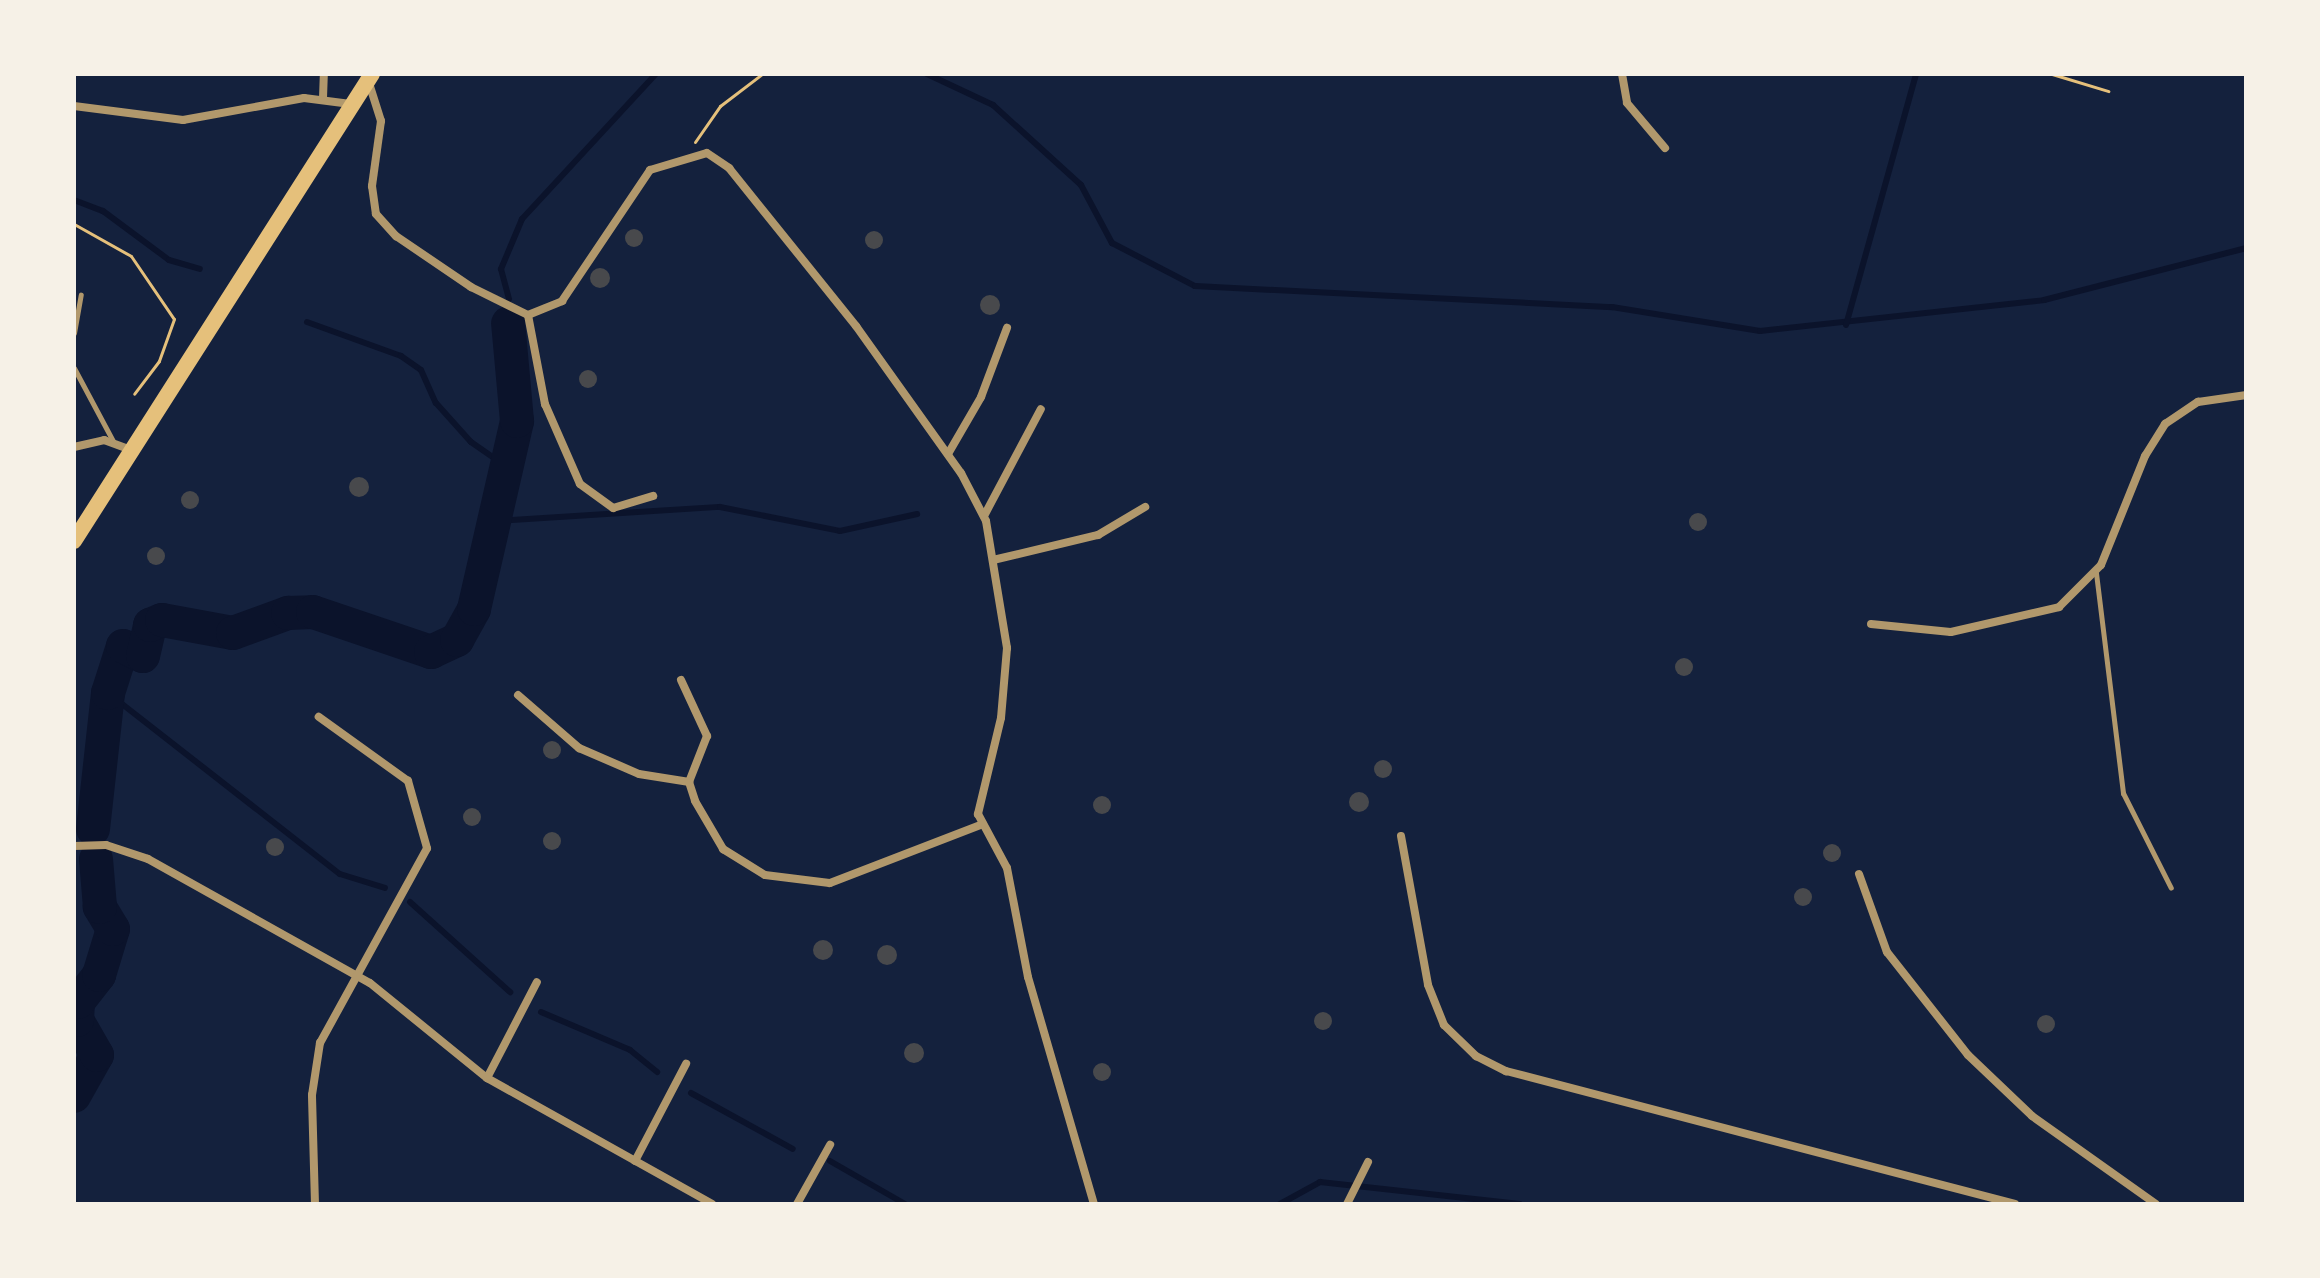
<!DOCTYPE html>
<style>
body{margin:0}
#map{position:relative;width:2320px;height:1278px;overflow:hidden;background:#14213d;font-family:Rubik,sans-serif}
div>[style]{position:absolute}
.stream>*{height:6px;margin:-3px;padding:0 3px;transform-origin:3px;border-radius:3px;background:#0b132b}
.river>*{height:34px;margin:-17px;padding:0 17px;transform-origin:17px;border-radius:17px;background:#0b132b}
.building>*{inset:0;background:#48494c}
.round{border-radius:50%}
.path>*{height:3px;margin:-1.5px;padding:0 1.5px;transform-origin:1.5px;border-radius:1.5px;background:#e5c07b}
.service>*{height:5px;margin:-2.5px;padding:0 2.5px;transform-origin:2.5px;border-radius:2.5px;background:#b1986c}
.minor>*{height:8px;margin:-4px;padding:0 4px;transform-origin:4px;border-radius:4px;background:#b1986c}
.secondary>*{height:16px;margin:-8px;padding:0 8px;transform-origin:8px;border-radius:8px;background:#e5c07b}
span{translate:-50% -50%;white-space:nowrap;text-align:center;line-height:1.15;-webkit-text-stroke:6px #f6f1e7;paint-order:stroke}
.frame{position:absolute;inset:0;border:76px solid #f6f1e7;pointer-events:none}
</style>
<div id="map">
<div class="stream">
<div style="left:927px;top:74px;width:73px;rotate:25.2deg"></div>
<div style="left:993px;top:105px;width:119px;rotate:42.3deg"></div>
<div style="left:1081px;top:185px;width:66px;rotate:61.9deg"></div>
<div style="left:1112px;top:243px;width:93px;rotate:27.4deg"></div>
<div style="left:1195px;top:286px;width:418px;rotate:2.9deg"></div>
<div style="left:1612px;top:307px;width:150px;rotate:9.2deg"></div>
<div style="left:1760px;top:331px;width:286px;rotate:-6.2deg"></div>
<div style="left:2044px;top:300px;width:209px;rotate:-14.4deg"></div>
<div style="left:74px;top:200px;width:31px;rotate:21deg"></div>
<div style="left:103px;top:211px;width:82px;rotate:36.6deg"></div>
<div style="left:169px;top:260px;width:32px;rotate:16deg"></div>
<div style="left:509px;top:299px;width:31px;rotate:-105deg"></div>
<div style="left:501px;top:269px;width:54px;rotate:-67.2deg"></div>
<div style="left:522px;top:219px;width:197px;rotate:-47.3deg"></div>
<div style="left:307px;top:322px;width:100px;rotate:19.9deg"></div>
<div style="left:401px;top:356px;width:24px;rotate:35deg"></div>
<div style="left:421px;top:370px;width:36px;rotate:66deg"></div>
<div style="left:436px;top:403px;width:52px;rotate:48.1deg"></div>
<div style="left:471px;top:442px;width:44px;rotate:34.8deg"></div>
<div style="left:1846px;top:325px;width:261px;rotate:-74.4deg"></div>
<div style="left:495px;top:521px;width:225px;rotate:-3.6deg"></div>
<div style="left:720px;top:507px;width:122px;rotate:11.3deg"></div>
<div style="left:840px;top:531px;width:79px;rotate:-12.4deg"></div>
<div style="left:108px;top:693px;width:294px;rotate:38deg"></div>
<div style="left:340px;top:874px;width:47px;rotate:17.3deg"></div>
<div style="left:410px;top:902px;width:135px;rotate:42deg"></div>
<div style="left:541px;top:1012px;width:97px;rotate:23.1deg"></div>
<div style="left:630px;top:1050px;width:35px;rotate:39deg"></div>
<div style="left:691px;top:1093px;width:116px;rotate:28.8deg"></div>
<div style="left:830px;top:1161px;width:86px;rotate:29.8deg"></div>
<div style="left:1280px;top:1204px;width:46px;rotate:-28.8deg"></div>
<div style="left:1320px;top:1182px;width:201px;rotate:6.3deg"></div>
</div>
<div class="river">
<div style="left:93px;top:829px;width:137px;rotate:-83.7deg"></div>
<div style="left:108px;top:693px;width:49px;rotate:-72.3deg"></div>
<div style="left:123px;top:646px;width:22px;rotate:27deg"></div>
<div style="left:143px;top:656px;width:32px;rotate:-77deg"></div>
<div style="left:150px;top:625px;width:13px;rotate:-23deg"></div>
<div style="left:162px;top:620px;width:72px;rotate:10.4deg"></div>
<div style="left:233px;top:633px;width:59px;rotate:-20deg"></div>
<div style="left:288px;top:613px;width:25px;rotate:-2deg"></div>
<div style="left:313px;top:612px;width:125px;rotate:18.7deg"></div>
<div style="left:431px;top:652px;width:29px;rotate:-25deg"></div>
<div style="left:457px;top:640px;width:35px;rotate:-61deg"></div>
<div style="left:474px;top:609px;width:193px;rotate:-77.1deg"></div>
<div style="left:517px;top:421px;width:98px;rotate:-95.2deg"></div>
<div style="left:74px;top:1096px;width:47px;rotate:-60.7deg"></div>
<div style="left:97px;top:1055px;width:40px;rotate:-119.7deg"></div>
<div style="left:77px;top:1020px;width:18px;rotate:-87deg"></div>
<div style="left:78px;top:1002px;width:34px;rotate:-52deg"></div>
<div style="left:99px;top:975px;width:48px;rotate:-73.1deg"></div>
<div style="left:113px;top:929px;width:26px;rotate:-121deg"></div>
<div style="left:100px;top:907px;width:48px;rotate:-94.8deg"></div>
</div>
<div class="building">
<div class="round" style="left:625px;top:229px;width:18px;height:18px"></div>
<div class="round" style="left:865px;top:231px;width:18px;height:18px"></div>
<div class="round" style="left:590px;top:268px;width:20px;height:20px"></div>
<div class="round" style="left:980px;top:295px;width:20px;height:20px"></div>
<div class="round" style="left:579px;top:370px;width:18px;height:18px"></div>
<div class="round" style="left:349px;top:477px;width:20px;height:20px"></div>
<div class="round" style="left:181px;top:491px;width:18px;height:18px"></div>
<div class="round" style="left:1689px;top:513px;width:18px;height:18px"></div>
<div class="round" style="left:147px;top:547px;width:18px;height:18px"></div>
<div class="round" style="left:1675px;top:658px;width:18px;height:18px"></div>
<div class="round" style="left:543px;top:741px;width:18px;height:18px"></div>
<div class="round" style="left:1374px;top:760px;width:18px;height:18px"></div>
<div class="round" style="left:1349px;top:792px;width:20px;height:20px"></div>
<div class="round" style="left:1093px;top:796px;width:18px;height:18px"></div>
<div class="round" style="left:463px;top:808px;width:18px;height:18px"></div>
<div class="round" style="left:543px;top:832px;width:18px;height:18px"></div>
<div class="round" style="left:266px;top:838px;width:18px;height:18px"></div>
<div class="round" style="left:1823px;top:844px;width:18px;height:18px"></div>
<div class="round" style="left:1794px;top:888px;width:18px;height:18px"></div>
<div class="round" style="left:813px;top:940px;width:20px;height:20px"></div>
<div class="round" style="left:877px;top:945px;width:20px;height:20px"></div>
<div class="round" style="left:1314px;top:1012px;width:18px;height:18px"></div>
<div class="round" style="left:2037px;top:1015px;width:18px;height:18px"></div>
<div class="round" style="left:904px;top:1043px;width:20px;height:20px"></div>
<div class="round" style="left:1093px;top:1063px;width:18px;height:18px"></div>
</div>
<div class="path">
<div style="left:2052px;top:74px;width:59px;rotate:16.9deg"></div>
<div style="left:695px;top:142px;width:44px;rotate:-55.2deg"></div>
<div style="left:720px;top:106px;width:53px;rotate:-37.3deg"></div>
<div style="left:74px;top:224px;width:65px;rotate:29.3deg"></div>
<div style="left:131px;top:256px;width:76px;rotate:55.7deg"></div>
<div style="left:174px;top:319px;width:45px;rotate:109.7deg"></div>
<div style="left:159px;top:361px;width:41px;rotate:127.1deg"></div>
</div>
<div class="service">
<div style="left:74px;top:333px;width:39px;rotate:-80deg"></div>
<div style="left:74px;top:368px;width:83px;rotate:61.9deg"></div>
<div style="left:2096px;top:573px;width:222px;rotate:83deg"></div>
<div style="left:2123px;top:793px;width:106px;rotate:63.2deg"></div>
</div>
<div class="minor">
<div style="left:1622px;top:74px;width:29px;rotate:80deg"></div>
<div style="left:1627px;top:103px;width:59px;rotate:49.8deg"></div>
<div style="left:368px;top:80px;width:43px;rotate:72.4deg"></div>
<div style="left:381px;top:121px;width:66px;rotate:97.9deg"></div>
<div style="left:372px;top:186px;width:28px;rotate:82deg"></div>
<div style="left:376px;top:214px;width:30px;rotate:48deg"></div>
<div style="left:396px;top:236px;width:91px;rotate:34.2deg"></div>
<div style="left:471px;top:287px;width:64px;rotate:26.2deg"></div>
<div style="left:528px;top:315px;width:37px;rotate:-22deg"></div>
<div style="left:562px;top:301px;width:158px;rotate:-56.1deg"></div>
<div style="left:650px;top:170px;width:59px;rotate:-16.6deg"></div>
<div style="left:707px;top:153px;width:27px;rotate:34deg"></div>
<div style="left:729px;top:168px;width:203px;rotate:51.2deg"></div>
<div style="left:856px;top:326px;width:181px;rotate:54.5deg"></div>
<div style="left:961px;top:473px;width:54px;rotate:62.5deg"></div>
<div style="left:986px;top:521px;width:129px;rotate:80.6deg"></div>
<div style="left:1007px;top:648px;width:70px;rotate:94.9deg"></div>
<div style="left:1001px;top:718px;width:99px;rotate:103.5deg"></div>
<div style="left:978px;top:814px;width:61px;rotate:61.8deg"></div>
<div style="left:1007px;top:868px;width:111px;rotate:79.1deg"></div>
<div style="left:1028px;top:977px;width:236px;rotate:73.8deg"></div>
<div style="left:323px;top:98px;width:24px;rotate:-88deg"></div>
<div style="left:74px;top:106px;width:110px;rotate:7.3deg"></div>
<div style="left:183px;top:120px;width:123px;rotate:-10.3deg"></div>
<div style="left:304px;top:98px;width:47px;rotate:7.3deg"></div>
<div style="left:528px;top:315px;width:91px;rotate:79.2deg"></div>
<div style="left:545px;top:404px;width:87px;rotate:66.4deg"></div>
<div style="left:580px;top:484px;width:41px;rotate:36deg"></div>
<div style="left:613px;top:508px;width:42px;rotate:-16.7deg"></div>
<div style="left:74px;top:447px;width:31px;rotate:-13deg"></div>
<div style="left:104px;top:440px;width:29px;rotate:20deg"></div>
<div style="left:948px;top:454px;width:66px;rotate:-59.9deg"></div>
<div style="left:981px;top:397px;width:74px;rotate:-69.4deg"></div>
<div style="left:984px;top:516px;width:121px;rotate:-62deg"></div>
<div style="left:993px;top:560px;width:108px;rotate:-13.4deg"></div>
<div style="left:1098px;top:535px;width:55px;rotate:-30.8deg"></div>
<div style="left:1871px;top:624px;width:80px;rotate:5.7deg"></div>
<div style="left:1951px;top:632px;width:111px;rotate:-13deg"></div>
<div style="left:2059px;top:607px;width:59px;rotate:-45deg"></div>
<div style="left:2101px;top:565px;width:118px;rotate:-68deg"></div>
<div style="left:2145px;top:456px;width:38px;rotate:-58deg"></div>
<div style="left:2165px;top:424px;width:40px;rotate:-34deg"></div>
<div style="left:2198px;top:402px;width:49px;rotate:-8.3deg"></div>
<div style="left:681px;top:680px;width:62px;rotate:65.1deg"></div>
<div style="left:707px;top:736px;width:49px;rotate:111.4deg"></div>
<div style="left:689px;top:782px;width:20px;rotate:72deg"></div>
<div style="left:695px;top:801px;width:56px;rotate:59.7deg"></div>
<div style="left:723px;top:849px;width:49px;rotate:31.8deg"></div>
<div style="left:765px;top:875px;width:65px;rotate:7deg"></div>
<div style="left:830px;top:883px;width:164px;rotate:-21.1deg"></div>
<div style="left:518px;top:695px;width:81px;rotate:41deg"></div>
<div style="left:579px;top:748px;width:65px;rotate:23.4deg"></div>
<div style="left:639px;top:774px;width:51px;rotate:9.1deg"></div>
<div style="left:1401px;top:836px;width:151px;rotate:79.7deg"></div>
<div style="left:1428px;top:985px;width:43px;rotate:68.2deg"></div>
<div style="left:1444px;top:1025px;width:45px;rotate:44.1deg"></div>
<div style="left:1476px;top:1056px;width:34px;rotate:27deg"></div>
<div style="left:1506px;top:1071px;width:526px;rotate:14.64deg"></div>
<div style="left:74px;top:846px;width:32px;rotate:-2deg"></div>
<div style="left:106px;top:845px;width:44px;rotate:18.4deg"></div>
<div style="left:148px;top:859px;width:254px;rotate:29.2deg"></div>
<div style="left:370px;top:983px;width:151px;rotate:39.1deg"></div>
<div style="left:487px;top:1078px;width:258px;rotate:29.2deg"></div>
<div style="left:1859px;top:874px;width:83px;rotate:70.3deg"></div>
<div style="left:1887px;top:952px;width:131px;rotate:51.8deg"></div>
<div style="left:1968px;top:1055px;width:88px;rotate:43.6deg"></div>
<div style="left:2032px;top:1116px;width:152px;rotate:35.4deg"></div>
<div style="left:487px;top:1078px;width:108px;rotate:-62.5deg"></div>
<div style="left:635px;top:1161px;width:110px;rotate:-62.3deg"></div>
<div style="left:315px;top:1204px;width:109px;rotate:-91.6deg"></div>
<div style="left:312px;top:1095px;width:53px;rotate:-81.3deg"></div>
<div style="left:320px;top:1043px;width:222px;rotate:-61.2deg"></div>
<div style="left:427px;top:848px;width:70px;rotate:-105.8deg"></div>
<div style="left:408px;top:781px;width:110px;rotate:-144.3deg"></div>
<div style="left:797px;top:1204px;width:68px;rotate:-60.8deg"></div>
<div style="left:1347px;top:1204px;width:47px;rotate:-63.4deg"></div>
</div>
<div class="secondary">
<div style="left:74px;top:541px;width:554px;rotate:-57.46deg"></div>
</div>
<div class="frame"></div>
</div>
